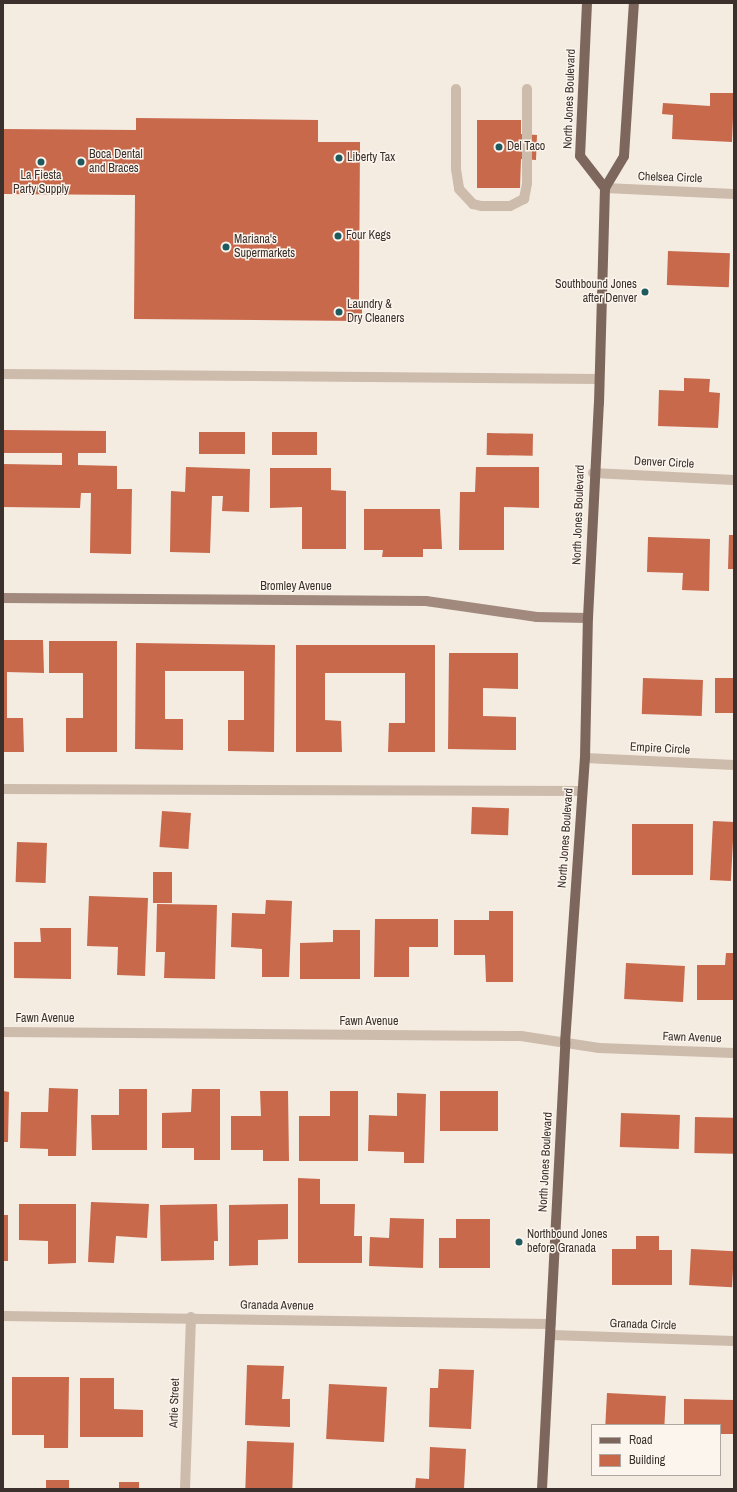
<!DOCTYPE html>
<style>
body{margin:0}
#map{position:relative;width:737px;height:1492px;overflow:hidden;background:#f4ebe1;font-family:"Archivo Narrow",sans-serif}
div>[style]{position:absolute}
.building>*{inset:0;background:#c8694b;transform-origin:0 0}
.lane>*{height:10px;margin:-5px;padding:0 5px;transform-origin:5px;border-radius:5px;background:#cdbbac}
.street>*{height:10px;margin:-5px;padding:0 5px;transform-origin:5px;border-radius:5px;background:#cdbbac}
.secondary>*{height:10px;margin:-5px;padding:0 5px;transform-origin:5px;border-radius:5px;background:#a18a7d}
.primary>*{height:10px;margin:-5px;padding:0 5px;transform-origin:5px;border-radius:5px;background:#7d675c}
.dots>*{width:11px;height:11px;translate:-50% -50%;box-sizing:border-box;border:2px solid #fbf5ee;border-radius:50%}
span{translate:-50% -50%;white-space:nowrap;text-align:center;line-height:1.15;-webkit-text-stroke:3px #fbf5ee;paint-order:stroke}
.street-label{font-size:12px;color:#3b302b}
.poi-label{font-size:12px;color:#3b302b}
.left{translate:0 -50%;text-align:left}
.right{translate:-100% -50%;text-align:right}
.frame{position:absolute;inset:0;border:4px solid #3b302b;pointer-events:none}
.legend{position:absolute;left:591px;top:1424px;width:130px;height:52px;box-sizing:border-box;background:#fbf5ee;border:1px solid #aea6a0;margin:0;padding:5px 7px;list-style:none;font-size:12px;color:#3b302b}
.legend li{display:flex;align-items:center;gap:8px;height:20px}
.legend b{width:20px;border:1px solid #aea6a0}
</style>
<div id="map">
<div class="building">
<div style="clip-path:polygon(710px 93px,734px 93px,732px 142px,672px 139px,673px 115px,662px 114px,663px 103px,710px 106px)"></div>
<div style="clip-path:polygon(136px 118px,318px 120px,318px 142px,360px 142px,359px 300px,349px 299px,349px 304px,362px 304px,362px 321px,134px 319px,135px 195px,3px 194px,3px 129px,136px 130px)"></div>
<div style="clip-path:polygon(477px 120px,521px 120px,521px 134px,537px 135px,536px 160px,521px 159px,520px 188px,477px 188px)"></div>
<div style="left:668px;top:251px;width:62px;height:34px;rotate:2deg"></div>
<div style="clip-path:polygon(684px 378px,710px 379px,709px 392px,720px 393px,718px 428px,658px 426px,659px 390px,684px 391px)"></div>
<div style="clip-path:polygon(3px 430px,106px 431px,106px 453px,78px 453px,78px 465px,117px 466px,117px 489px,132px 489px,131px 554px,90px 553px,91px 493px,81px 493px,80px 508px,3px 507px,3px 464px,62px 465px,62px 453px,3px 453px)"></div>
<div style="left:199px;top:432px;width:46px;height:22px"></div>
<div style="left:272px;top:432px;width:45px;height:23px"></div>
<div style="left:487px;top:433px;width:46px;height:22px;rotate:1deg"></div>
<div style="clip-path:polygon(186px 467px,250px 469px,249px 512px,222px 511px,223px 496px,212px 496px,210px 553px,170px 552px,171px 491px,185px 492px)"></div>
<div style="clip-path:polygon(476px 467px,539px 467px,539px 508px,504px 507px,504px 550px,459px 550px,460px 492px,475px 492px)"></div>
<div style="clip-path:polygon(270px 468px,331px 468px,331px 490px,346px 491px,346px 549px,302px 549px,302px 507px,270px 508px)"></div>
<div style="clip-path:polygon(364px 509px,440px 509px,442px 549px,423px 549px,423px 557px,382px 557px,383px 550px,364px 550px)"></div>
<div style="clip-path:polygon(729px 535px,734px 535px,734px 569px,728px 569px)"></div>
<div style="clip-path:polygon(648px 537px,710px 539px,709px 591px,682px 590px,683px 573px,647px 572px)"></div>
<div style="clip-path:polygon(3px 640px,43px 640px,44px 673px,7px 672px,7px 718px,23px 718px,24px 752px,3px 752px)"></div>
<div style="clip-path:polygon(49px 641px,117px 641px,117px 752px,66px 752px,66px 718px,83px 718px,83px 673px,49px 673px)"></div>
<div style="clip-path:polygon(136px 643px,275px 645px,274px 752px,228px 751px,228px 720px,244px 720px,244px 671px,165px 671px,165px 719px,183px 719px,183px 750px,135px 749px)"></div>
<div style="clip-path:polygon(296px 645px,435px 645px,435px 752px,388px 752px,389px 723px,405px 723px,405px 673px,325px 673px,325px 720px,341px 721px,342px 752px,296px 752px)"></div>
<div style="clip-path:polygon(449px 653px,518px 653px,518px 689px,483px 688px,483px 716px,516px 717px,516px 750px,448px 749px)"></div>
<div style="left:643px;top:678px;width:60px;height:36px;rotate:2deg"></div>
<div style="left:715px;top:678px;width:19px;height:35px"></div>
<div style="left:472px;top:807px;width:37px;height:27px;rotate:2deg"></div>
<div style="left:162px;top:811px;width:29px;height:36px;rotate:4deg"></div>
<div style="left:713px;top:821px;width:21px;height:59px;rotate:3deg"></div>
<div style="left:632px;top:824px;width:61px;height:51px"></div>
<div style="left:17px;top:842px;width:30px;height:40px;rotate:2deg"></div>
<div style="left:172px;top:872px;width:31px;height:19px;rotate:90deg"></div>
<div style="clip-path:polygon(89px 896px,148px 898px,145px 976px,117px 975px,118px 947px,87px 946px)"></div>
<div style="clip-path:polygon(266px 900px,292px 901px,289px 977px,262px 977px,262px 949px,231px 947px,232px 913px,265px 914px)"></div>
<div style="clip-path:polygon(157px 904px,217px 905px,215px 979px,164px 978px,165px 952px,156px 952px)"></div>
<div style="clip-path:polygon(489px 911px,513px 911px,513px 982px,486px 982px,485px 955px,454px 955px,454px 920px,489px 920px)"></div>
<div style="clip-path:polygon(375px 919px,438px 919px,438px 947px,409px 947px,409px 977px,374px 977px)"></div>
<div style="clip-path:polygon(40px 928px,71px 928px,71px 979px,14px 978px,14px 942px,41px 942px)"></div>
<div style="clip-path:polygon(333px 930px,360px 930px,360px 979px,300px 979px,300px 943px,333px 942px)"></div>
<div style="clip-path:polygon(726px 953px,734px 953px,734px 1000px,697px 1000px,697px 965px,725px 965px)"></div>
<div style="left:626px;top:963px;width:59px;height:36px;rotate:3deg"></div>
<div style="clip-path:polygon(49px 1088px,78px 1089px,76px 1156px,48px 1156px,48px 1149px,20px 1148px,21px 1112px,48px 1112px)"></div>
<div style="clip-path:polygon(119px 1089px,147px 1089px,147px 1150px,92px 1150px,91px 1115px,119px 1115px)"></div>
<div style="clip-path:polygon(192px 1089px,220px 1089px,220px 1160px,194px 1160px,194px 1148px,162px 1148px,162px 1113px,191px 1112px)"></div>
<div style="clip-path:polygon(3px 1091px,9px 1092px,8px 1142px,3px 1142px)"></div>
<div style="clip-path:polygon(260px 1091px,288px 1091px,289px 1161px,263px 1161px,263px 1150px,231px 1150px,231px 1116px,261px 1116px)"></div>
<div style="clip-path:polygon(330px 1091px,358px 1091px,358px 1161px,299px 1161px,299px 1116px,330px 1116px)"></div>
<div style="left:498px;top:1091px;width:40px;height:58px;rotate:90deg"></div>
<div style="clip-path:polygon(397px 1093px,426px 1094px,424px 1163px,404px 1163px,404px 1152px,368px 1151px,369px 1115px,397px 1116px)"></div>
<div style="left:621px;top:1113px;width:59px;height:34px;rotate:2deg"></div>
<div style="left:695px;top:1117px;width:39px;height:36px;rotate:1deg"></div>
<div style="clip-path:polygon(298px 1178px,320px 1179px,320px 1204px,355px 1204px,354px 1236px,362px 1236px,362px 1263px,298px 1263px)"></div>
<div style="clip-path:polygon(91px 1202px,149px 1204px,147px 1238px,116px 1236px,114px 1263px,88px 1262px)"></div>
<div style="clip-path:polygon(19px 1204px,76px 1204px,76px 1263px,48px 1264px,48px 1241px,19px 1240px)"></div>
<div style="clip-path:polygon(217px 1204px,218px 1241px,214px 1241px,214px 1260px,161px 1261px,160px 1205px)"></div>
<div style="clip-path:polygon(288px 1204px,288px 1239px,258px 1240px,258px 1265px,229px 1266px,229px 1205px)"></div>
<div style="left:3px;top:1215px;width:5px;height:46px"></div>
<div style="clip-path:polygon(390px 1218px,424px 1219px,423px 1268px,369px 1266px,370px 1237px,389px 1238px)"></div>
<div style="clip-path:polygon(456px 1219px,490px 1219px,490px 1268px,439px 1268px,439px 1238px,456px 1238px)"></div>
<div style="clip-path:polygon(636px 1236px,659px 1236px,659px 1250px,672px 1250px,672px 1285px,612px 1285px,612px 1249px,636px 1249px)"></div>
<div style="left:691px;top:1249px;width:43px;height:36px;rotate:3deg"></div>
<div style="clip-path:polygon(247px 1365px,284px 1366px,282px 1399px,290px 1399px,290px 1427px,245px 1425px)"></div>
<div style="clip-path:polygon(439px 1369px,474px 1370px,471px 1429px,429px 1427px,430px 1388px,438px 1388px)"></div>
<div style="clip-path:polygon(12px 1377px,69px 1377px,68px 1448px,44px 1448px,44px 1435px,12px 1435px)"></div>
<div style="clip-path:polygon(80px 1378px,114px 1378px,114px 1409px,143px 1410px,143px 1437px,80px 1437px)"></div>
<div style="left:329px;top:1384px;width:58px;height:55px;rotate:3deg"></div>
<div style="left:607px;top:1393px;width:59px;height:32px;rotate:3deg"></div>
<div style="clip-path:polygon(684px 1399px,734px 1400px,734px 1434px,720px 1434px,720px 1425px,684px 1425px)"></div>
<div style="left:247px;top:1441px;width:47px;height:48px;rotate:2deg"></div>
<div style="clip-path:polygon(430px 1447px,466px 1449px,464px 1489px,415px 1489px,416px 1478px,429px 1479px)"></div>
<div style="left:46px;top:1480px;width:23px;height:9px"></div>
<div style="left:119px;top:1482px;width:20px;height:7px"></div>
</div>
<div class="lane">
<div style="left:456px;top:89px;width:80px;rotate:90deg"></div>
<div style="left:456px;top:169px;width:20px;rotate:81deg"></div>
<div style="left:459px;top:189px;width:21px;rotate:47deg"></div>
<div style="left:473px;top:204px;width:9px;rotate:13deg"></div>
<div style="left:482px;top:206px;width:28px"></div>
<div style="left:510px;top:206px;width:16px;rotate:-27deg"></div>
<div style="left:524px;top:199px;width:16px;rotate:-79deg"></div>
<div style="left:527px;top:183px;width:94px;rotate:-90deg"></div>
<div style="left:3px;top:374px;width:596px;rotate:0.48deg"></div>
<div style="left:3px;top:789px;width:578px;rotate:0.2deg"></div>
</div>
<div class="street">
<div style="left:605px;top:188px;width:129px;rotate:2.7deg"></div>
<div style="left:593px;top:473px;width:141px;rotate:2.8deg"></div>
<div style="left:585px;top:758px;width:149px;rotate:2.7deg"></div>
<div style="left:3px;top:1032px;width:518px;rotate:0.44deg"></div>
<div style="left:521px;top:1036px;width:79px;rotate:8.7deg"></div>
<div style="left:599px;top:1048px;width:135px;rotate:2.1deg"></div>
<div style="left:3px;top:1316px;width:548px;rotate:0.84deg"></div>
<div style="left:551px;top:1335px;width:183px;rotate:1.9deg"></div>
<div style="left:185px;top:1489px;width:172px;rotate:-88deg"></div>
</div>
<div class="secondary">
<div style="left:3px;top:598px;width:423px;rotate:0.4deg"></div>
<div style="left:426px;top:601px;width:112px;rotate:8.2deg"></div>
<div style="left:537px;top:617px;width:51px;rotate:1.1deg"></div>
</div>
<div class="primary">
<div style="left:587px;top:3px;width:153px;rotate:92.6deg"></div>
<div style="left:580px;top:156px;width:41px;rotate:52deg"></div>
<div style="left:542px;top:1489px;width:447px;rotate:-87deg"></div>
<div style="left:565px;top:1043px;width:286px;rotate:-86deg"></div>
<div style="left:585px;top:758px;width:140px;rotate:-88.8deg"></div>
<div style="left:588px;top:618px;width:215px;rotate:-87.1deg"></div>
<div style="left:599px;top:403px;width:215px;rotate:-88.4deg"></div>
<div style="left:605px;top:188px;width:37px;rotate:-59deg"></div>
<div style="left:624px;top:156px;width:153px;rotate:-86.3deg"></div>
</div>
<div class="dots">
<div style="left:499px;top:147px;background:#1f5a5e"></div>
<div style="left:339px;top:158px;background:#1f5a5e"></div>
<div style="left:41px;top:162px;background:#1f5a5e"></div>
<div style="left:81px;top:162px;background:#1f5a5e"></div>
<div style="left:338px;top:236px;background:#1f5a5e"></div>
<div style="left:226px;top:247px;background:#1f5a5e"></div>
<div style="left:645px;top:292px;background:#1f5a5e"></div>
<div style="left:339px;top:312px;background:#1f5a5e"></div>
<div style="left:519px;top:1242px;background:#1f5a5e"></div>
</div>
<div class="street-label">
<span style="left:570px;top:99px;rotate:-88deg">North Jones Boulevard</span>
<span style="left:670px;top:178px;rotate:2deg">Chelsea Circle</span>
<span style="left:664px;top:463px;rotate:3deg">Denver Circle</span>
<span style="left:579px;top:515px;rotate:-88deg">North Jones Boulevard</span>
<span style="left:296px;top:587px">Bromley Avenue</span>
<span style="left:660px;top:749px;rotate:3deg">Empire Circle</span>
<span style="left:566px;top:838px;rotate:-86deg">North Jones Boulevard</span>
<span style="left:45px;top:1019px">Fawn Avenue</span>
<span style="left:369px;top:1022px">Fawn Avenue</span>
<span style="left:692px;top:1038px;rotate:2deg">Fawn Avenue</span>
<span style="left:546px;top:1162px;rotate:-87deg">North Jones Boulevard</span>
<span style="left:277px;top:1306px;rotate:1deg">Granada Avenue</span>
<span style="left:643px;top:1325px;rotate:2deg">Granada Circle</span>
<span style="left:175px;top:1403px;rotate:-88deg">Artie Street</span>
</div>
<div class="poi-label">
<span class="left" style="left:507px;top:147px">Del Taco</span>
<span class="left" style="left:89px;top:162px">Boca Dental<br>and Braces</span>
<span class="left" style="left:347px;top:158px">Liberty Tax</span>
<span style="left:41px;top:183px">La Fiesta<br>Party Supply</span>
<span class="left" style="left:346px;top:236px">Four Kegs</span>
<span class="left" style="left:234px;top:247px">Mariana's<br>Supermarkets</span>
<span class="right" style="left:637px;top:292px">Southbound Jones<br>after Denver</span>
<span class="left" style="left:347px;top:312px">Laundry &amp;<br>Dry Cleaners</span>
<span class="left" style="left:527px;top:1242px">Northbound Jones<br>before Granada</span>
</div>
<div class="frame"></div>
<ul class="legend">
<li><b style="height:5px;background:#7d675c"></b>Road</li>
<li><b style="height:11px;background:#c8694b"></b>Building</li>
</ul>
</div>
